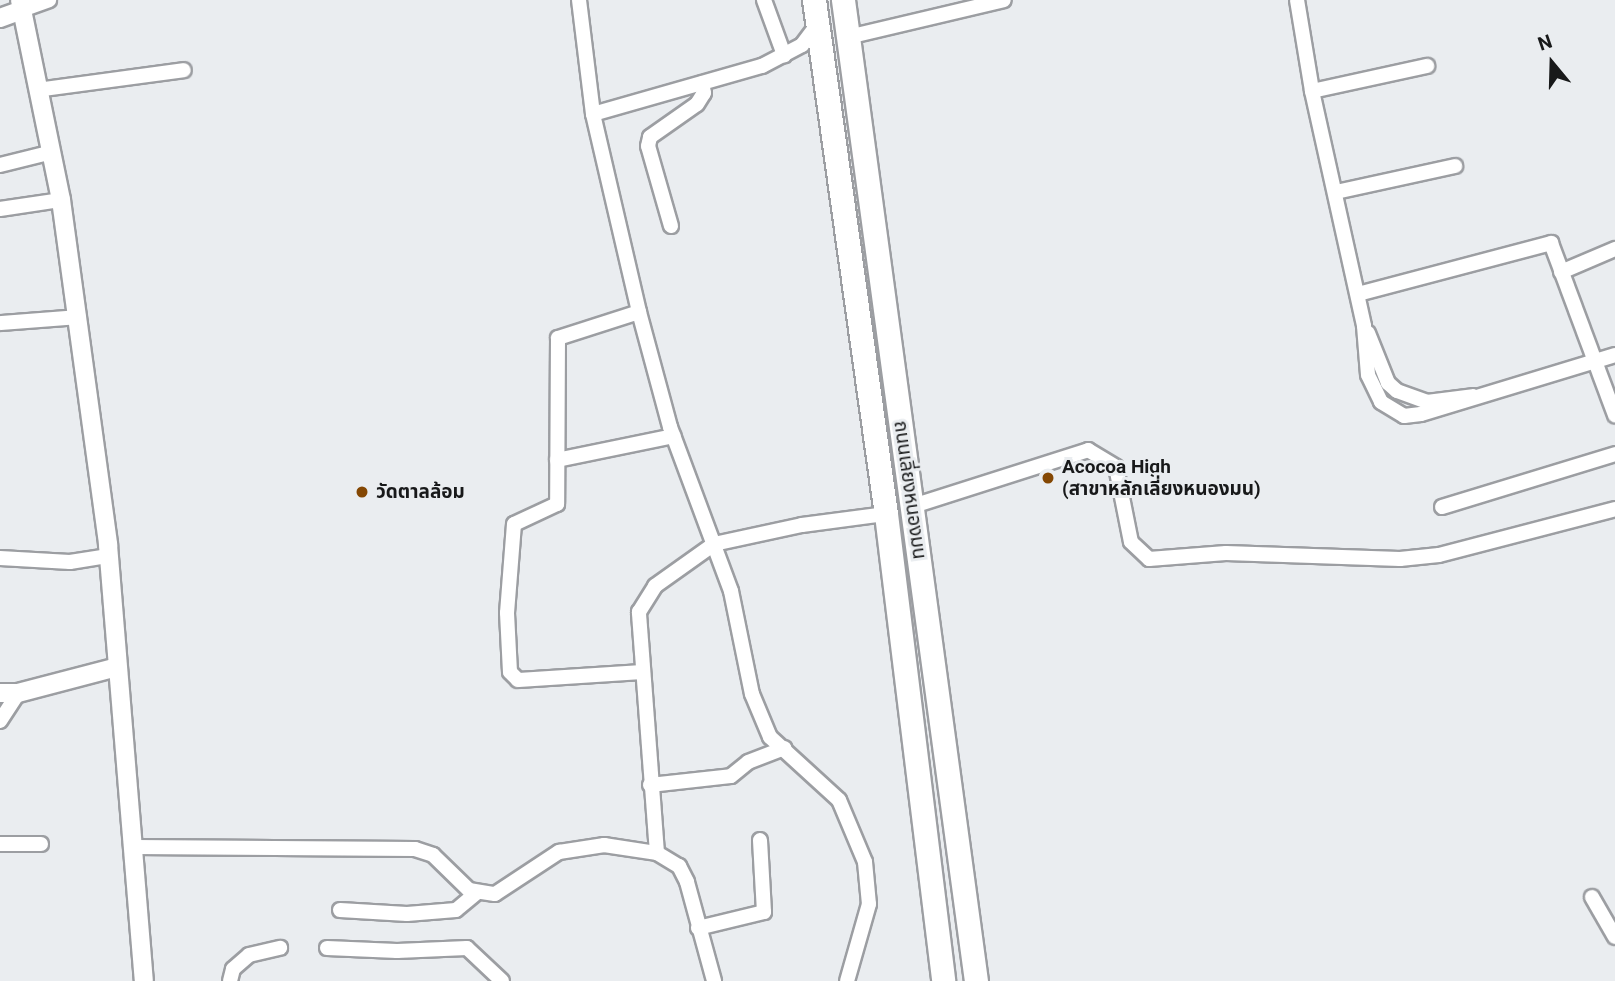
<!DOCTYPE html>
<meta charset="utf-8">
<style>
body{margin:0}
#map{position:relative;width:1615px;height:981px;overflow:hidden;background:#eaedf0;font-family:Roboto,"Noto Sans Thai",sans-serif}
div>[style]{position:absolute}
.roads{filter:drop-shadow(2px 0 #9c9ea2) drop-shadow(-2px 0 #9c9ea2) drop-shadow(0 2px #9c9ea2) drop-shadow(0 -2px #9c9ea2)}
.minor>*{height:14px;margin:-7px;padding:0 7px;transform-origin:7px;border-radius:7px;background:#fff}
.tertiary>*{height:18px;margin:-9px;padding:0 9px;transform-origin:9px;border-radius:9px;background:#fff}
.trunk>*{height:23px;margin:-11.5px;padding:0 11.5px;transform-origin:11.5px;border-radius:11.5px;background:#fff}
.dots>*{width:19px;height:19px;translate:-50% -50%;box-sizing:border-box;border:4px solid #eaedf0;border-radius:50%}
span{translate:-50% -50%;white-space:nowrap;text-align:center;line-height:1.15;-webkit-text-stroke:6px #eaedf0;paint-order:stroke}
.poi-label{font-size:19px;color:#18191a;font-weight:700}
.left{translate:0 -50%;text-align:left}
.street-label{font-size:19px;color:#18191a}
.north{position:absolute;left:1517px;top:28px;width:70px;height:70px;-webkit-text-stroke:5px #eaedf0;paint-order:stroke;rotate:341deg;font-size:19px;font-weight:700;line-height:28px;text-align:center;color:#18191a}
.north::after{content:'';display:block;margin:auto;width:24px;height:32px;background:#18191a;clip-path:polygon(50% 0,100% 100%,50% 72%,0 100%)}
</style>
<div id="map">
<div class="roads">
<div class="minor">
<div style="left:579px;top:0;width:115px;rotate:83deg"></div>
<div style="left:593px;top:114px;width:203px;rotate:76.9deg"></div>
<div style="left:639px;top:312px;width:119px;rotate:74.9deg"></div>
<div style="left:670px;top:427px;width:175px;rotate:69.6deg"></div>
<div style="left:731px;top:591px;width:105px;rotate:78.5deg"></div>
<div style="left:752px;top:694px;width:47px;rotate:67.3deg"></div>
<div style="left:770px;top:737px;width:93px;rotate:42.4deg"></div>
<div style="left:839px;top:800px;width:67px;rotate:67.2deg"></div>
<div style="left:865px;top:862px;width:42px;rotate:84.6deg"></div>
<div style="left:869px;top:904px;width:80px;rotate:105.9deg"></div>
<div style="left:764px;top:0;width:59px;rotate:70deg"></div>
<div style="left:1297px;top:0;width:92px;rotate:80.6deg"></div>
<div style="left:1312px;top:91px;width:241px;rotate:77.5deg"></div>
<div style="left:1364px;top:326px;width:49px;rotate:85.3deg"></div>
<div style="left:1368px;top:375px;width:30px;rotate:64deg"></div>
<div style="left:1381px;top:402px;width:27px;rotate:31deg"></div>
<div style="left:1404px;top:416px;width:17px;rotate:-7deg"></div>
<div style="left:1421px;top:414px;width:203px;rotate:-16.9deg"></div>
<div style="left:22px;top:10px;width:29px;rotate:-20deg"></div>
<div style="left:848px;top:37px;width:160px;rotate:-13.3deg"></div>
<div style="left:37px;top:90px;width:148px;rotate:-7.7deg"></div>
<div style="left:1312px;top:91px;width:118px;rotate:-12.3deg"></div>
<div style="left:593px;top:114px;width:176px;rotate:-15.9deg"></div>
<div style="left:762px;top:66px;width:45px;rotate:-27.7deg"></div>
<div style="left:802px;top:45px;width:25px;rotate:-53deg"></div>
<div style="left:0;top:165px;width:54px;rotate:-14deg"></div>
<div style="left:1336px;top:192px;width:122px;rotate:-12.3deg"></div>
<div style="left:0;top:209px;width:62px;rotate:-8.4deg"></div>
<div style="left:671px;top:226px;width:83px;rotate:-106deg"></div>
<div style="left:648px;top:146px;width:9px;rotate:-77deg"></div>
<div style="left:650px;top:137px;width:57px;rotate:-35.1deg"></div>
<div style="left:697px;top:104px;width:13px;rotate:-58deg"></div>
<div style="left:704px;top:93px;width:10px;rotate:-101deg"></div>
<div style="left:1561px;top:272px;width:59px;rotate:-23.1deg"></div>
<div style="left:1358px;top:294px;width:200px;rotate:-14.8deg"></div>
<div style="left:1551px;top:243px;width:184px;rotate:69.6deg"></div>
<div style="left:639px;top:312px;width:85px;rotate:162.2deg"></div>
<div style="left:558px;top:338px;width:166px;rotate:90.3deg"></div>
<div style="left:557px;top:504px;width:47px;rotate:155.1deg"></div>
<div style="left:514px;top:524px;width:89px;rotate:94.5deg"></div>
<div style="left:507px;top:613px;width:59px;rotate:87.1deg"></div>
<div style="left:510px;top:672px;width:11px;rotate:45deg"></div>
<div style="left:518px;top:680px;width:125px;rotate:-3.7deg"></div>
<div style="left:0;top:323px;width:79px;rotate:-4.3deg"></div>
<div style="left:1368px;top:333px;width:54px;rotate:68.2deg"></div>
<div style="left:1388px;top:383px;width:12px;rotate:42deg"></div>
<div style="left:1397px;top:391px;width:32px;rotate:20deg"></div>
<div style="left:1427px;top:402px;width:46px;rotate:-7.4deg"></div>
<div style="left:557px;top:460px;width:119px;rotate:-11.6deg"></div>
<div style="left:913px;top:506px;width:184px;rotate:-17.7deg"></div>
<div style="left:1088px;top:450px;width:33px;rotate:31deg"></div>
<div style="left:1116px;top:467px;width:76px;rotate:78.7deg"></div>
<div style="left:1131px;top:542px;width:25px;rotate:43deg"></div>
<div style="left:1149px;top:559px;width:77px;rotate:-4.5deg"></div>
<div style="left:1226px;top:553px;width:174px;rotate:2deg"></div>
<div style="left:1400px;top:559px;width:39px;rotate:-6deg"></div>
<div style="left:1439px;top:555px;width:182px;rotate:-14.6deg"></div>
<div style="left:1442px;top:507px;width:181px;rotate:-17deg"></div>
<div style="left:0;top:558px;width:70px;rotate:3.3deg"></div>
<div style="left:70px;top:562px;width:39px;rotate:-9deg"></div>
<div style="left:0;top:721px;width:33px;rotate:-57deg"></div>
<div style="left:650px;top:785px;width:81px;rotate:-6.3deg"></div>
<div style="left:731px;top:776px;width:22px;rotate:-39deg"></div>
<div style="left:748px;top:762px;width:39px;rotate:-21deg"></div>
<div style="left:0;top:844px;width:41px"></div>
<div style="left:134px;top:847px;width:281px;rotate:0.4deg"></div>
<div style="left:415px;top:849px;width:19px;rotate:18deg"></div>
<div style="left:433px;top:855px;width:50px;rotate:44.2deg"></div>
<div style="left:469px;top:890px;width:26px;rotate:9deg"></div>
<div style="left:495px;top:894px;width:77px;rotate:-33.3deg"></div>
<div style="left:559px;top:852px;width:46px;rotate:-8.8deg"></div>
<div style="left:604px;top:845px;width:54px;rotate:8.6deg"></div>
<div style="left:657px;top:853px;width:26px;rotate:31deg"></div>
<div style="left:679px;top:866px;width:18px;rotate:63deg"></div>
<div style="left:687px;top:882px;width:103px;rotate:74.7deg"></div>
<div style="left:657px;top:853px;width:242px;rotate:-94.3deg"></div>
<div style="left:639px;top:612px;width:31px;rotate:-58deg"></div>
<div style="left:655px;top:586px;width:72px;rotate:-35.4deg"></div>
<div style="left:714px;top:544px;width:90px;rotate:-12.2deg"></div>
<div style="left:802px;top:525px;width:85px;rotate:-7.5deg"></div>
<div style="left:1592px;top:897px;width:46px;rotate:60.1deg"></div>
<div style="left:340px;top:910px;width:67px;rotate:3.4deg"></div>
<div style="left:407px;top:914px;width:49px;rotate:-4.7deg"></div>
<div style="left:456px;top:910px;width:26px;rotate:-40deg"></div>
<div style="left:698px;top:928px;width:68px;rotate:-13.6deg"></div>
<div style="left:764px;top:912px;width:72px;rotate:-93.2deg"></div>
<div style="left:327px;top:948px;width:70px;rotate:2.5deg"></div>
<div style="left:397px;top:951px;width:70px;rotate:-2.5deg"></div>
<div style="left:467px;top:948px;width:48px;rotate:43.3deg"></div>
<div style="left:230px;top:981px;width:12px;rotate:-76deg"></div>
<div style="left:233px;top:969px;width:21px;rotate:-41deg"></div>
<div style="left:249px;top:955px;width:32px;rotate:-13deg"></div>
</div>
<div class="tertiary">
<div style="left:20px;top:0;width:204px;rotate:78.4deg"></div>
<div style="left:61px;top:200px;width:348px;rotate:82.2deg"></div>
<div style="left:108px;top:545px;width:437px;rotate:85.3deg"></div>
<div style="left:0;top:18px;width:23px;rotate:-20deg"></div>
<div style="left:0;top:693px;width:18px"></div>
<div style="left:18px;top:693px;width:102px;rotate:-14.7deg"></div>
</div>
<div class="trunk">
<div style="left:814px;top:0;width:519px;rotate:82.03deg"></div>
<div style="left:886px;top:514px;width:470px;rotate:83deg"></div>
<div style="left:843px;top:0;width:990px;rotate:82.28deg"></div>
</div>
</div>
<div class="dots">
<div style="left:1048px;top:478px;background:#844703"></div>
<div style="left:362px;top:492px;background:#844703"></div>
</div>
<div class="poi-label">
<span class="left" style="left:1062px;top:478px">Acocoa High<br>(สาขาหลักเลี่ยงหนองมน)</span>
<span class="left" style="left:376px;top:492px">วัดตาลล้อม</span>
</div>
<div class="street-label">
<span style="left:910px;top:490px;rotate:82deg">ถนนเลี่ยงหนองมน</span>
</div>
<div class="north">N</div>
</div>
